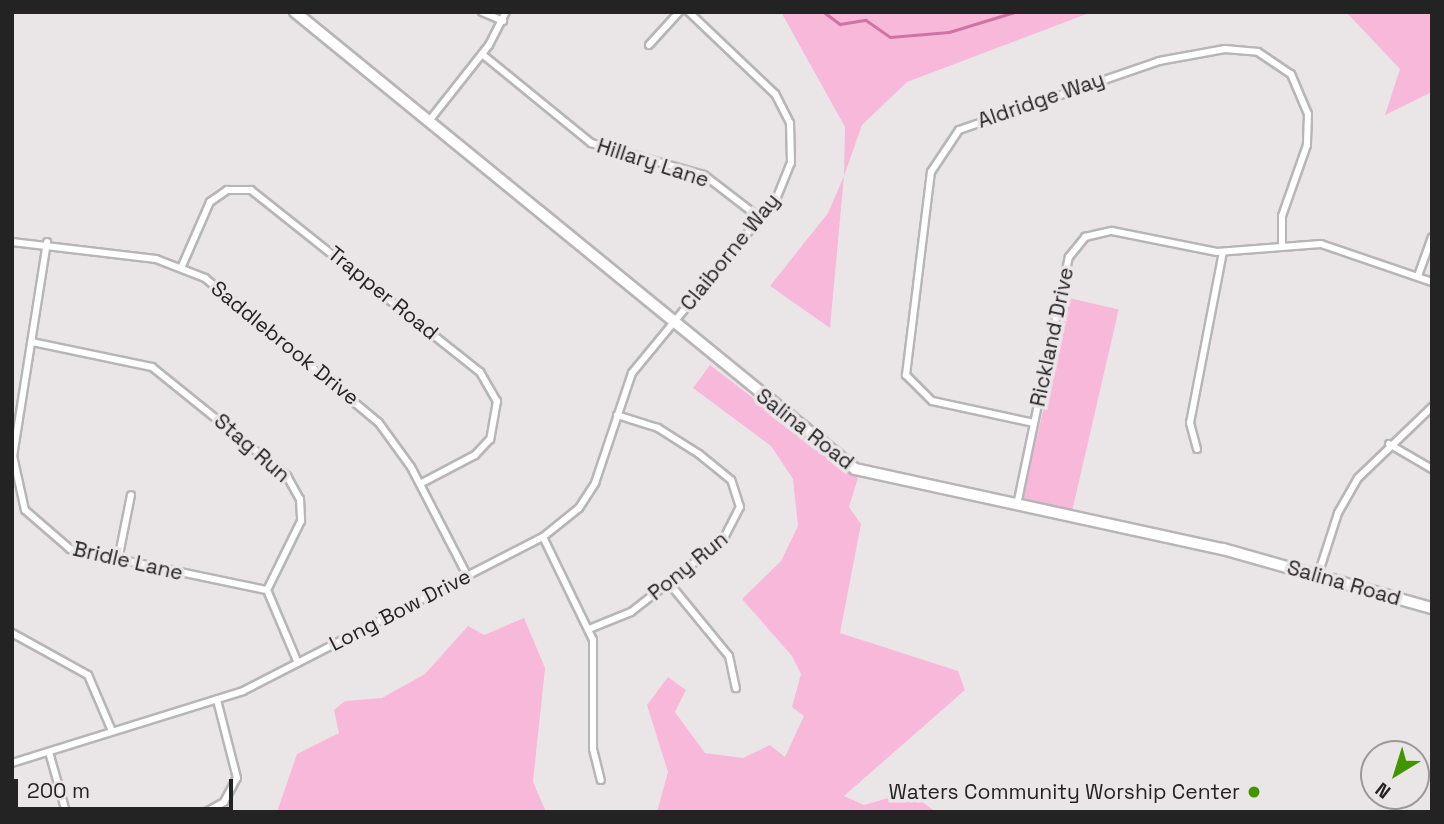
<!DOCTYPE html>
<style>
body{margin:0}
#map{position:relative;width:1444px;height:824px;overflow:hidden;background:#eae6e8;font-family:"Space Grotesk",sans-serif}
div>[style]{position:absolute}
.green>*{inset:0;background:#f8b8d9;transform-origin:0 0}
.stream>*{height:2.5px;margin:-1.25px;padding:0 1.25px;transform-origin:1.25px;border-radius:1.25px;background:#cd74a5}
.roads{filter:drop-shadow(2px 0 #b8b5b6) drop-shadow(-2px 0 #b8b5b6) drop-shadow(0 2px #b8b5b6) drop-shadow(0 -2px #b8b5b6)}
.street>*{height:6px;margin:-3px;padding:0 3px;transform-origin:3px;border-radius:3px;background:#fff}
.secondary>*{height:10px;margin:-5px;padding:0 5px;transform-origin:5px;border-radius:5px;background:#fff}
.dots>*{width:19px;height:19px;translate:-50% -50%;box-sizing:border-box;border:4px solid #eae6e8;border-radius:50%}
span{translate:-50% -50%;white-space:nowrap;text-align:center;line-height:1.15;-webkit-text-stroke:7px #eae6e8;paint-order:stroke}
.street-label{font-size:21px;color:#242324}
.poi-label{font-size:21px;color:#242324}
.right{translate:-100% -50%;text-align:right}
.frame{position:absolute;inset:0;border:14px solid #242324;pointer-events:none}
.north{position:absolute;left:1360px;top:740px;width:70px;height:70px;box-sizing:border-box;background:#eae6e8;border:2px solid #9b989a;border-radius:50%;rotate:218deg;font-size:19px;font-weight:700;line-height:28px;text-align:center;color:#242324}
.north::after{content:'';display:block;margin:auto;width:24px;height:32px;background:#439500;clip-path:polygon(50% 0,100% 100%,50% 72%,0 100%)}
.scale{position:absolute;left:14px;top:779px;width:219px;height:32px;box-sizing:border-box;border:4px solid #242324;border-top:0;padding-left:9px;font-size:21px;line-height:24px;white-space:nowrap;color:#242324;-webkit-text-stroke:5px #eae6e8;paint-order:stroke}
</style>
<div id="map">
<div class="green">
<div style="clip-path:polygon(781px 12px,1092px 12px,907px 82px,862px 125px,844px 176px,830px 328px,770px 286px,828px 213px,844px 176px,845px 127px)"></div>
<div style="clip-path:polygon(1346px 12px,1432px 12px,1432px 92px,1385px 115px,1400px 69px)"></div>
<div style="left:1069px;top:298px;width:51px;height:207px;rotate:13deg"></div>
<div style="clip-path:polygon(710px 365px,858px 478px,849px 507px,861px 524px,840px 633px,958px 671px,965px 690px,844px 796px,864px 805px,909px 792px,936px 812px,657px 812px,668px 772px,647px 705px,668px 677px,686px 690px,675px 712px,705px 753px,743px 758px,770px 745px,785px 757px,804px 716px,792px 707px,801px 674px,792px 656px,742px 599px,781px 561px,798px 526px,793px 479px,771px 446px,693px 388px)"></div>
<div style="clip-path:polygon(524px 618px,545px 668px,533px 782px,546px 812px,277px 812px,297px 754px,339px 733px,334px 710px,345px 701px,382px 698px,425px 674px,468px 626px,484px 635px)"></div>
</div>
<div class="stream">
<div style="left:824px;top:12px;width:20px;rotate:37deg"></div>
<div style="left:840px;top:24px;width:26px;rotate:-9deg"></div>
<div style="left:866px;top:20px;width:29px;rotate:35deg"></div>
<div style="left:890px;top:37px;width:59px;rotate:-4.8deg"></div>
<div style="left:949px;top:32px;width:69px;rotate:-16.9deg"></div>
</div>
<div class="roads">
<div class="street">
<div style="left:482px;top:12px;width:23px;rotate:23deg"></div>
<div style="left:649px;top:45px;width:45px;rotate:-47.7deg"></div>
<div style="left:482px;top:54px;width:141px;rotate:39.2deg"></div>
<div style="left:591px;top:143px;width:117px;rotate:15.8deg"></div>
<div style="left:704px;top:175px;width:71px;rotate:37.5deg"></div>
<div style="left:429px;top:121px;width:97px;rotate:-51.7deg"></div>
<div style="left:489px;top:45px;width:37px;rotate:-63deg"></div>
<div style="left:12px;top:242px;width:145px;rotate:6.7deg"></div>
<div style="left:156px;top:259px;width:53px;rotate:21.2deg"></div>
<div style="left:205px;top:278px;width:226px;rotate:39.8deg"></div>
<div style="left:379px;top:423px;width:54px;rotate:54deg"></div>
<div style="left:411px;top:467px;width:122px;rotate:62.6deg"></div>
<div style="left:47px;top:242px;width:217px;rotate:99deg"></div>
<div style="left:13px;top:456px;width:55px;rotate:77.5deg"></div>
<div style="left:25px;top:510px;width:60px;rotate:40.9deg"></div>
<div style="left:70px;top:549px;width:201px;rotate:11.8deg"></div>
<div style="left:182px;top:266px;width:70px;rotate:-66.4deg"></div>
<div style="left:210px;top:202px;width:21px;rotate:-35deg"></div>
<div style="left:227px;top:190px;width:24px"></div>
<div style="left:251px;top:190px;width:293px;rotate:38.5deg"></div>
<div style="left:480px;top:372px;width:34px;rotate:60deg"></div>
<div style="left:497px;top:401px;width:39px;rotate:100deg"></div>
<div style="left:490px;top:439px;width:22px;rotate:133deg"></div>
<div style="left:475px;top:455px;width:62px;rotate:152.2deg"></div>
<div style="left:1418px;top:276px;width:41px;rotate:-70.3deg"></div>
<div style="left:32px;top:342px;width:123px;rotate:11.8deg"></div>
<div style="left:152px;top:367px;width:174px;rotate:38.9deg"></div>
<div style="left:287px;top:476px;width:26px;rotate:61deg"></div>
<div style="left:300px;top:499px;width:22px;rotate:87deg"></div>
<div style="left:301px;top:521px;width:77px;rotate:116.2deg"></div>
<div style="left:267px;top:590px;width:79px;rotate:67deg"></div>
<div style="left:1034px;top:423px;width:104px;rotate:-167.8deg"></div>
<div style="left:932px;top:401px;width:37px;rotate:-135deg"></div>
<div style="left:906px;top:375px;width:205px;rotate:-83deg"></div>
<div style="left:931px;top:172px;width:50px;rotate:-56.3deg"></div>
<div style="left:959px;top:130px;width:212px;rotate:-19deg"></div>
<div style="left:1159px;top:61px;width:67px;rotate:-10.3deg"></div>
<div style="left:1225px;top:49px;width:33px;rotate:5deg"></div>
<div style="left:1258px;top:52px;width:40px;rotate:34deg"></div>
<div style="left:1291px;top:74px;width:43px;rotate:67deg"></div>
<div style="left:1308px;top:114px;width:31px;rotate:92deg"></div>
<div style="left:1307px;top:145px;width:75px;rotate:109.4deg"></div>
<div style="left:1282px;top:216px;width:30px;rotate:90deg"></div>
<div style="left:1389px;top:444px;width:50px;rotate:30.2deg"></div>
<div style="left:1197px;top:449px;width:27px;rotate:-105deg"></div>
<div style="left:1190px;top:423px;width:174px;rotate:-79.1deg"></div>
<div style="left:1017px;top:505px;width:253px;rotate:-78.2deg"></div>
<div style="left:1069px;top:257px;width:26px;rotate:-51deg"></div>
<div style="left:1085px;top:237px;width:28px;rotate:-13deg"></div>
<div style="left:1112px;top:231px;width:107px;rotate:11.3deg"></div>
<div style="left:1217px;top:252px;width:104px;rotate:-4.4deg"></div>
<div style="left:1321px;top:244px;width:117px;rotate:18.9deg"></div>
<div style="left:543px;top:537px;width:114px;rotate:64.1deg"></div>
<div style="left:593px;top:640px;width:109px;rotate:90deg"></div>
<div style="left:593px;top:749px;width:32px;rotate:76deg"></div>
<div style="left:118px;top:560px;width:66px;rotate:-78.7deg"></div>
<div style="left:1318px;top:575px;width:65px;rotate:-72.1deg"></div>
<div style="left:1338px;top:513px;width:40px;rotate:-60.3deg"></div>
<div style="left:1358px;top:478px;width:103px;rotate:-43.8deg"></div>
<div style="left:669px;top:583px;width:94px;rotate:50.6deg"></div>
<div style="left:729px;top:656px;width:33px;rotate:78deg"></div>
<div style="left:589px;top:629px;width:45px;rotate:-22deg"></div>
<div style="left:631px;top:612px;width:117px;rotate:-38deg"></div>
<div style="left:723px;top:540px;width:37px;rotate:-63deg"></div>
<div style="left:740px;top:507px;width:28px;rotate:-108deg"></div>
<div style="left:731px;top:480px;width:41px;rotate:-140.9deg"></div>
<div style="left:699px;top:454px;width:49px;rotate:-147.6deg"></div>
<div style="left:658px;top:428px;width:43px;rotate:-162.4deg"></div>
<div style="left:12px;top:633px;width:87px;rotate:28.9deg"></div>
<div style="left:88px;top:675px;width:61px;rotate:66.8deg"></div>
<div style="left:49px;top:752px;width:62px;rotate:74.2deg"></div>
<div style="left:12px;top:763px;width:242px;rotate:-17.3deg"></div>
<div style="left:243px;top:691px;width:337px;rotate:-27.2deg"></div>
<div style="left:543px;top:537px;width:46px;rotate:-38.9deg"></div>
<div style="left:579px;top:508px;width:30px;rotate:-57deg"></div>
<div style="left:595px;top:483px;width:116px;rotate:-71.4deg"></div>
<div style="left:632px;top:373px;width:228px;rotate:-50.5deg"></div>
<div style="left:777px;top:197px;width:37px;rotate:-68deg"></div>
<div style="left:791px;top:163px;width:40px;rotate:-91.4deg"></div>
<div style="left:790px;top:123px;width:33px;rotate:-117deg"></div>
<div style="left:775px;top:94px;width:119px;rotate:-136.4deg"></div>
<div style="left:206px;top:812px;width:21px;rotate:-29deg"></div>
<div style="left:224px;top:802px;width:27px;rotate:-62deg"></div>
<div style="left:237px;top:778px;width:81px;rotate:-104.4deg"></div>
</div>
<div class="secondary">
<div style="left:295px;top:12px;width:723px;rotate:39.22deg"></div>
<div style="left:855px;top:469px;width:377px;rotate:12.3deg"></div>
<div style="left:1223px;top:549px;width:217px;rotate:15.8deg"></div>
</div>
</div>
<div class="dots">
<div style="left:1254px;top:792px;background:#439500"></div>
</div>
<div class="street-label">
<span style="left:1041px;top:100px;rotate:-19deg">Aldridge Way</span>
<span style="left:653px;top:163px;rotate:18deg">Hillary Lane</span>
<span style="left:730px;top:252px;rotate:-51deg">Claiborne Way</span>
<span style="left:383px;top:293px;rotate:39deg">Trapper Road</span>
<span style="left:1052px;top:337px;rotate:-78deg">Rickland Drive</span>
<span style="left:285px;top:343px;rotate:39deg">Saddlebrook Drive</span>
<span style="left:805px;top:429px;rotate:38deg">Salina Road</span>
<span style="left:252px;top:448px;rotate:41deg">Stag Run</span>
<span style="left:128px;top:561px;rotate:13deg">Bridle Lane</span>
<span style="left:688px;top:566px;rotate:-39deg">Pony Run</span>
<span style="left:1344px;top:583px;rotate:16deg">Salina Road</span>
<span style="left:400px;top:610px;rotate:-27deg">Long Bow Drive</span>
</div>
<div class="poi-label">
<span class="right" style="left:1240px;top:792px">Waters Community Worship Center</span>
</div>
<div class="frame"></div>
<div class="north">N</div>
<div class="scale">200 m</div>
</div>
